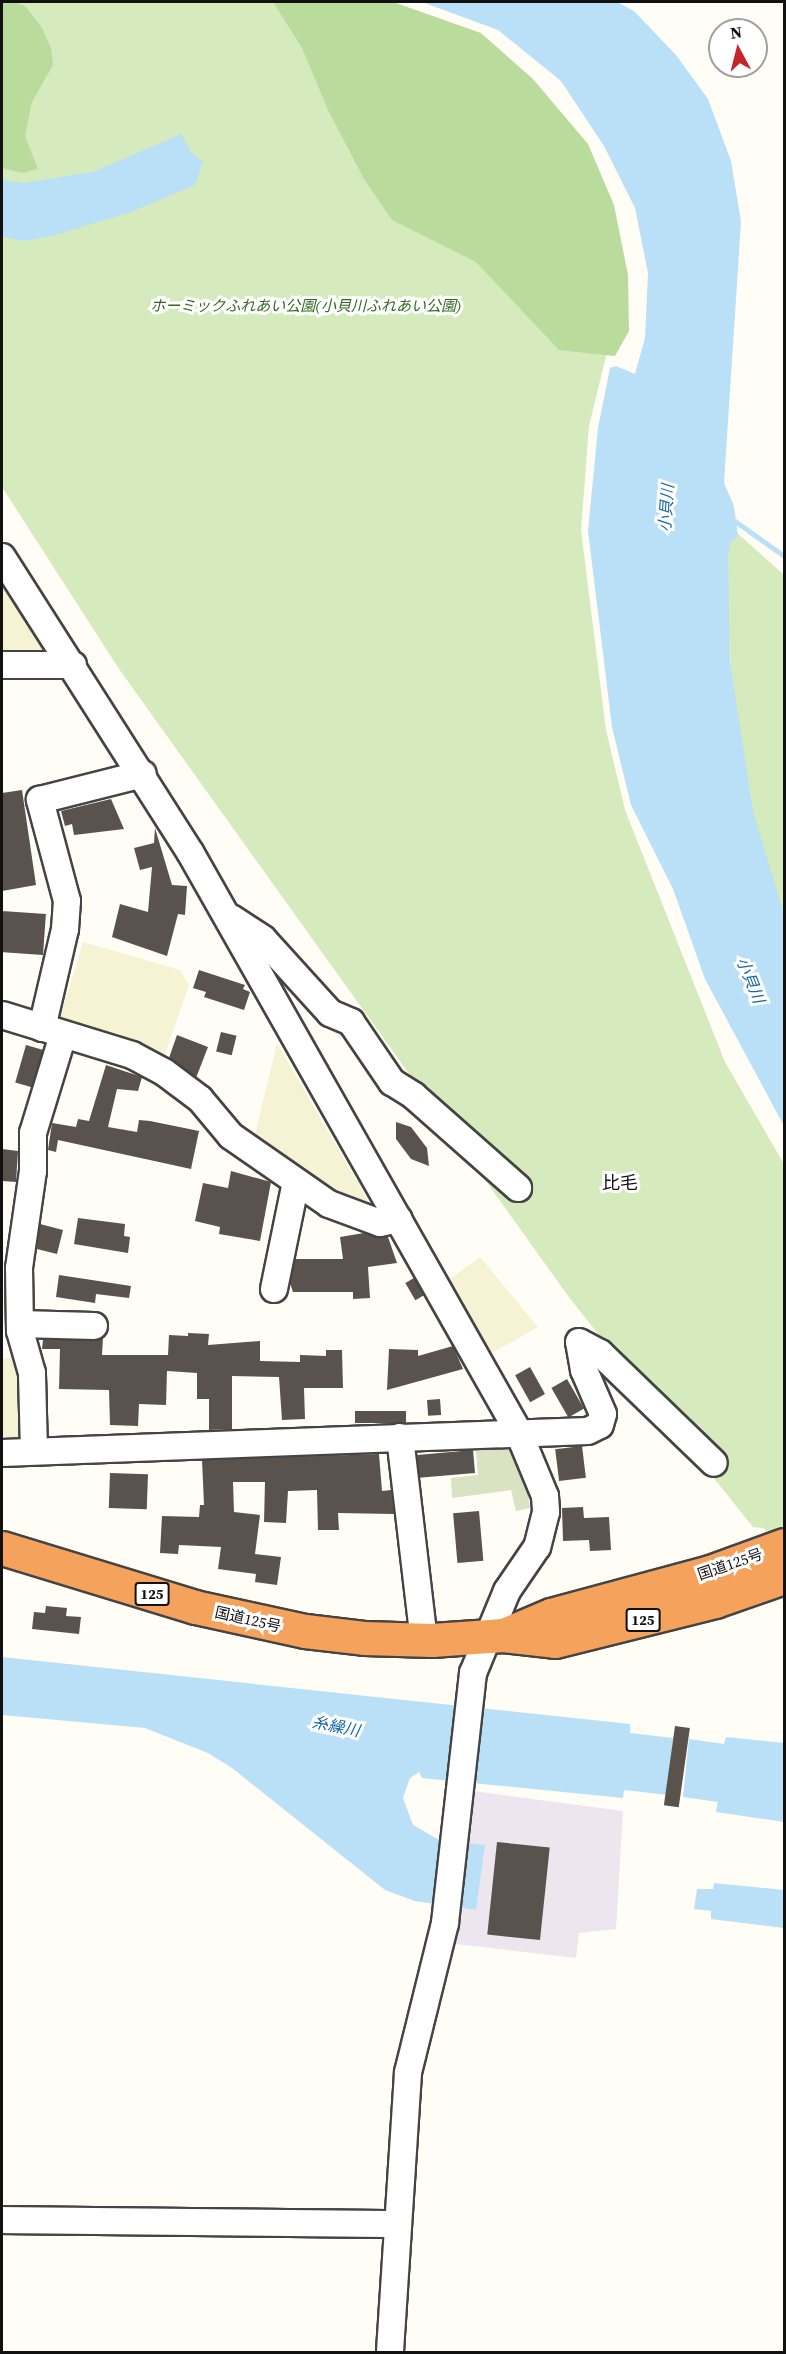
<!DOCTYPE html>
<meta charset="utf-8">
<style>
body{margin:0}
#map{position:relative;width:786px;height:2354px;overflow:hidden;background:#fffdf5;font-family:"Source Serif 4","Noto Sans JP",serif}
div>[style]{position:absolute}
.industrial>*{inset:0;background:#eee6ef}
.farmland>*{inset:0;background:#f6f3d4}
.green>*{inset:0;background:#d5ebbd}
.forest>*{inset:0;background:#b9dc9c}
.cemetery>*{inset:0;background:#d9e3c4}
.water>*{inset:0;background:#b9e0f7}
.stream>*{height:5px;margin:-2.5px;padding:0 2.5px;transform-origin:2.5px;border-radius:2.5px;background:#b9e0f7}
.building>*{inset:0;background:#5a524d;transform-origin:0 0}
.roads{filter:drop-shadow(2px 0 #444) drop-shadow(-2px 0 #444) drop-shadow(0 2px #444) drop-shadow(0 -2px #444)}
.minor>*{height:26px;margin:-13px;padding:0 13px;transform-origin:13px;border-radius:13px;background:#fff}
.highway>*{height:33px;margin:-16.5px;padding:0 16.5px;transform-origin:16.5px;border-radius:16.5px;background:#f5a25d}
span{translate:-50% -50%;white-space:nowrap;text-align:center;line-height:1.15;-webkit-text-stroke:6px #fff;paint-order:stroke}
.shield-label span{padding:2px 4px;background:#fff;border:2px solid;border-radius:4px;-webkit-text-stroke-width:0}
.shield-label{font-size:14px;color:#111;font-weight:700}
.park-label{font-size:15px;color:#2f6b1f;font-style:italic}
.street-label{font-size:15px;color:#111}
.water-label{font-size:16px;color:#1768a6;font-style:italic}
.quarter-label{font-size:18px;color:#111}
.frame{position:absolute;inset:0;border:3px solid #111;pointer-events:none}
.north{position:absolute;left:708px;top:18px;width:60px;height:60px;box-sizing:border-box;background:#fff;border:2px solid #a0a0a0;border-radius:50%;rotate:353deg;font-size:16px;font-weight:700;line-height:24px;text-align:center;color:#111}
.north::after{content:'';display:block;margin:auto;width:21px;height:27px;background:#c4262e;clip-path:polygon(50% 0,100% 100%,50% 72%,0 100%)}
</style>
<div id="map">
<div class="industrial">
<div style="clip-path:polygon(473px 1791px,623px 1811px,616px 1929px,579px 1933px,576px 1958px,455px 1944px)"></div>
</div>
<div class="farmland">
<div style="clip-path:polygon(2px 585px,43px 649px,36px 657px,2px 658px)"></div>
<div style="clip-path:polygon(83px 942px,180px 970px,189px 985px,162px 1063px,58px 1024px)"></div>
<div style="clip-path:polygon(277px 1043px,373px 1209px,349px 1203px,253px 1143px)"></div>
<div style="clip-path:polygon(480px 1257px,538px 1327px,492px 1353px,449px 1280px)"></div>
<div style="clip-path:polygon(2px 1358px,16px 1358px,25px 1378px,26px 1437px,20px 1444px,2px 1445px)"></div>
</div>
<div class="green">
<div style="clip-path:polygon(2px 2px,371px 2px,609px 344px,589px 426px,581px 530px,606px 730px,625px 810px,725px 1062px,784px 1164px,784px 1545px,763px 1528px,753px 1527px,571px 1300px,119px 669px,2px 487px)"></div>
<div style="clip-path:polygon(735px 531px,784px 575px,784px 928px,735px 747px,724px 542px)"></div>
</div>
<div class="forest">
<div style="clip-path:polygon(2px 2px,16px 2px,26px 7px,41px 26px,51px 48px,53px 65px,32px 102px,25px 136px,38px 169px,22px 173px,2px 168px)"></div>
<div style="clip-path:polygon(273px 2px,393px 2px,481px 33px,533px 79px,588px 144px,614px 205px,628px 275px,629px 331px,615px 356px,559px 350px,476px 262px,392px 220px,364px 179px,328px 110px,302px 48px)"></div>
</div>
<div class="cemetery">
<div style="clip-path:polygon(475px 1441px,509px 1441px,526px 1481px,530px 1508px,516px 1511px,511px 1490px,452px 1498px,451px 1478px,478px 1475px)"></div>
</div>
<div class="water">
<div style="clip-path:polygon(422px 2px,617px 2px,634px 11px,676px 55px,708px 99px,731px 161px,741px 222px,724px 483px,734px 506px,738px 536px,731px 542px,728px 556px,730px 661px,753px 811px,784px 914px,784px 1126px,705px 979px,673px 889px,631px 805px,612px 727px,588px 531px,598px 428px,610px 368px,616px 366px,635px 374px,645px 338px,648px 273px,635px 208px,604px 146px,561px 81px,498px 30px)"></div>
<div style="clip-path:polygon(181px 134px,191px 152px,203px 162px,195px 185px,131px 212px,52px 236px,25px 241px,2px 237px,2px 180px,23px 183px,93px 172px)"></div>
<div style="clip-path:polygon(2px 1657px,630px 1724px,630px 1733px,673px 1738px,668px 1795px,624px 1790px,623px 1798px,422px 1778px,419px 1772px,410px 1778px,403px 1798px,413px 1825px,441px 1841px,485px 1845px,476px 1910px,415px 1901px,385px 1890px,232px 1768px,208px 1753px,145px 1728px,2px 1715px)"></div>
<div style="clip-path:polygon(726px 1737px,784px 1743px,784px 1822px,716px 1812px,718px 1802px,683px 1797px,689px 1739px,724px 1744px)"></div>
<div style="clip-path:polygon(714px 1883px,784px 1890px,784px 1928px,711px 1919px,711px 1911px,694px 1909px,697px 1889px,713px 1889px)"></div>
</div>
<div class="stream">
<div style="left:732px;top:519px;width:64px;rotate:35.4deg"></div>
</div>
<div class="building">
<div style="clip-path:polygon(22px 790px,36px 885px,2px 891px,2px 793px)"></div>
<div style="clip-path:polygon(111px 799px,124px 829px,74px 835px,72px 824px,65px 826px,61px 811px)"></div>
<div style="clip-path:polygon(155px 828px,172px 885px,187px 886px,185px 915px,178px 914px,167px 956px,112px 937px,120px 904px,148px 912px,152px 867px,140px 870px,134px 848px,154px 843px)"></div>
<div style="left:2px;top:911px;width:44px;height:41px;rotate:4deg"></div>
<div style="clip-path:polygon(199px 970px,245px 985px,243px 989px,250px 992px,244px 1010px,204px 997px,206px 992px,193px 988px)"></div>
<div style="left:221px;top:1032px;width:16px;height:20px;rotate:14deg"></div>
<div style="clip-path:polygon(177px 1035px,208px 1047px,196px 1078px,169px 1058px)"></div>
<div style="left:26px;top:1045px;width:18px;height:39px;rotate:16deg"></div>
<div style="clip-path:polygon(106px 1065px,142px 1077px,138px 1091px,117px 1089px,108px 1127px,137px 1132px,139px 1120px,150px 1121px,199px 1131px,191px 1169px,58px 1140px,56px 1152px,48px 1150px,52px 1123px,76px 1127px,78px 1119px,89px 1121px)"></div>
<div style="clip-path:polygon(396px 1122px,411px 1127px,427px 1148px,429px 1166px,411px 1159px,396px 1139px)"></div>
<div style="clip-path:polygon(2px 1149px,18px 1151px,16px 1182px,2px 1181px)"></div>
<div style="clip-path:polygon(231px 1171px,271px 1182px,260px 1241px,219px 1234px,220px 1227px,195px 1221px,203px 1183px,228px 1188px)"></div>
<div style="clip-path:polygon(78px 1218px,125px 1224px,124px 1236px,130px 1237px,128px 1253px,74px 1244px)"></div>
<div style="clip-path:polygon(40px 1224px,63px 1230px,57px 1254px,37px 1249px)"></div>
<div style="clip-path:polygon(364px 1233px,388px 1237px,397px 1263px,368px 1267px,370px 1298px,353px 1299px,353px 1292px,293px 1292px,290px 1283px,295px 1259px,343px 1259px,340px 1237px)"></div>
<div style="clip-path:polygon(59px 1275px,131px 1286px,129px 1298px,96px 1294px,95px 1303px,56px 1297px)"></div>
<div style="left:414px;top:1278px;width:20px;height:10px;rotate:60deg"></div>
<div style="clip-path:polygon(188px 1333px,209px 1334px,208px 1345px,260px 1341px,260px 1361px,300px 1362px,300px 1355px,326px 1356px,326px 1350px,342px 1350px,343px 1388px,304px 1388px,305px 1419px,282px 1420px,279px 1377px,232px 1376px,232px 1429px,209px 1430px,209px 1399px,197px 1399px,197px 1373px,167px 1371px,166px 1405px,139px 1404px,138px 1426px,110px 1425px,109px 1390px,59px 1389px,60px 1349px,42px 1349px,43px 1340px,103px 1338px,102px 1355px,168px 1355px,169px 1335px,188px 1336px)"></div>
<div style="clip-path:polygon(453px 1346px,463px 1369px,387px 1390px,389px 1349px,418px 1350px,418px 1356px)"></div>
<div style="left:530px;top:1367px;width:31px;height:17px;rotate:61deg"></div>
<div style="left:567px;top:1379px;width:34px;height:18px;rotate:60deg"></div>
<div style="left:440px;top:1399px;width:16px;height:13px;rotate:86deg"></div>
<div style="left:406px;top:1411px;width:12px;height:51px;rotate:90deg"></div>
<div style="left:582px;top:1446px;width:32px;height:27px;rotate:83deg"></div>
<div style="left:473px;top:1450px;width:23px;height:56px;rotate:85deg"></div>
<div style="clip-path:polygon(379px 1454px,382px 1491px,391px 1490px,394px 1514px,338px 1513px,339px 1530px,318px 1530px,317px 1490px,288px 1491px,286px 1523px,264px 1522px,265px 1482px,233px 1482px,234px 1512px,260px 1515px,255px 1554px,281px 1557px,277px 1585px,255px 1582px,256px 1574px,218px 1569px,221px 1547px,179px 1545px,178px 1554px,160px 1553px,162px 1516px,199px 1517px,200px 1505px,204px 1505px,202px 1460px)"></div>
<div style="left:110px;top:1473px;width:38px;height:35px;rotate:2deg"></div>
<div style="clip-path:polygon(583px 1507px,584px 1518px,609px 1517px,611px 1550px,590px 1551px,589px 1540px,563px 1541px,562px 1508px)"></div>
<div style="left:479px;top:1511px;width:50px;height:26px;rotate:85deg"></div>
<div style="clip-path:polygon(46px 1606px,67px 1608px,66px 1616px,81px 1617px,79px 1634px,32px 1629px,34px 1612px,45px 1613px)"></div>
<div style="left:675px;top:1726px;width:15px;height:80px;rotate:8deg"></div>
<div style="left:497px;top:1842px;width:53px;height:93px;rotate:6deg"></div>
</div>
<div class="roads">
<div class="minor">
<div style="left:2px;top:557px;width:350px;rotate:57.5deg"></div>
<div style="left:190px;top:852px;width:665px;rotate:60.47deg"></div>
<div style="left:518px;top:1431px;width:70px;rotate:67.4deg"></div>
<div style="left:545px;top:1496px;width:16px;rotate:86deg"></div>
<div style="left:546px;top:1512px;width:36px;rotate:104deg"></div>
<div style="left:537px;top:1547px;width:53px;rotate:124.3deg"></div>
<div style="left:507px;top:1591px;width:89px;rotate:112.5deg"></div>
<div style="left:473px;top:1673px;width:252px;rotate:96.4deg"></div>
<div style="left:445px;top:1923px;width:154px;rotate:103.9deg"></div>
<div style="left:408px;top:2073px;width:280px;rotate:93.7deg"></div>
<div style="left:2px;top:665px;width:71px"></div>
<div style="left:231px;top:918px;width:38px;rotate:33deg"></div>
<div style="left:263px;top:939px;width:100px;rotate:47.8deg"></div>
<div style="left:330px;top:1013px;width:23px;rotate:23deg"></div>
<div style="left:351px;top:1022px;width:73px;rotate:55.7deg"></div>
<div style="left:392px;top:1082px;width:26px;rotate:32deg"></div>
<div style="left:414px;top:1096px;width:139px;rotate:41.5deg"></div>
<div style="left:2px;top:1015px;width:136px;rotate:17.1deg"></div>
<div style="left:132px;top:1055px;width:36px;rotate:28deg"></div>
<div style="left:164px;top:1072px;width:45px;rotate:36.9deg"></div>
<div style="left:200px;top:1099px;width:48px;rotate:50deg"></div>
<div style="left:231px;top:1136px;width:119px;rotate:34.8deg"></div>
<div style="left:329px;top:1204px;width:54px;rotate:20.4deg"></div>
<div style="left:380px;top:1223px;width:19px;rotate:-12deg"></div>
<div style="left:42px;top:1028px;width:102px;rotate:-76.9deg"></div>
<div style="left:65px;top:929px;width:28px;rotate:-86deg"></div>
<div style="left:67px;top:901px;width:105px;rotate:-105deg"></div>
<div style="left:40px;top:800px;width:106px;rotate:-14.2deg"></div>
<div style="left:274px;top:1289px;width:109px;rotate:-78.4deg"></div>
<div style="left:20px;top:1324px;width:74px;rotate:1.5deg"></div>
<div style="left:579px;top:1342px;width:24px;rotate:28deg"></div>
<div style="left:600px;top:1353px;width:158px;rotate:44deg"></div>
<div style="left:400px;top:1437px;width:204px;rotate:83.3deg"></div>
<div style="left:34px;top:1451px;width:78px;rotate:-91.5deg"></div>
<div style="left:32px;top:1373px;width:44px;rotate:-105.9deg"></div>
<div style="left:20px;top:1331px;width:63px;rotate:-90.9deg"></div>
<div style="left:19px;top:1268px;width:98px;rotate:-81.8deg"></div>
<div style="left:33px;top:1171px;width:38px;rotate:-90deg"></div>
<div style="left:33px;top:1133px;width:102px;rotate:-73deg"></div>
<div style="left:2px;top:1453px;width:586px;rotate:-2.15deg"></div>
<div style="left:588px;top:1431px;width:13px;rotate:-27deg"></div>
<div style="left:600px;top:1425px;width:11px;rotate:-75deg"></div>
<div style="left:603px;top:1414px;width:48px;rotate:-113.4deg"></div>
<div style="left:584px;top:1370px;width:28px;rotate:-100deg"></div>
<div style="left:2px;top:2220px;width:395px;rotate:0.6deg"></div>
</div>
<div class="highway">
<div style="left:2px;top:1548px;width:202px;rotate:17deg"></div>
<div style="left:195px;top:1607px;width:113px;rotate:12.3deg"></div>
<div style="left:305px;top:1631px;width:59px;rotate:6.8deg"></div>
<div style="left:364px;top:1638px;width:68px;rotate:1.7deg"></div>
<div style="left:432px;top:1640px;width:71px;rotate:-4deg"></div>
<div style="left:503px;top:1635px;width:52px;rotate:6.6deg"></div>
<div style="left:555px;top:1641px;width:165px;rotate:-14deg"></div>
<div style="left:715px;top:1601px;width:73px;rotate:-19.2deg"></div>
<div style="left:504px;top:1635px;width:51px;rotate:-23.1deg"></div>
<div style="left:551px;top:1615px;width:165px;rotate:-15.1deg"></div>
<div style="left:710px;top:1572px;width:79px;rotate:-20deg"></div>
</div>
</div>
<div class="shield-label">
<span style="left:152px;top:1594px">125</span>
<span style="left:643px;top:1620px">125</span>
</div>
<div class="park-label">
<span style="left:306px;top:306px">ホーミックふれあい公園(小貝川ふれあい公園)</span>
</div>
<div class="street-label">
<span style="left:730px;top:1564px;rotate:-19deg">国道125号</span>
<span style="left:248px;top:1619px;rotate:13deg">国道125号</span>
</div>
<div class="water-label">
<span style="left:666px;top:508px;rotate:-86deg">小貝川</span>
<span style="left:751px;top:980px;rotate:68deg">小貝川</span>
<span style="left:336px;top:1726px;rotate:11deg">糸繰川</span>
</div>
<div class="quarter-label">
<span style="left:620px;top:1183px">比毛</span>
</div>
<div class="frame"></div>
<div class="north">N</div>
</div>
